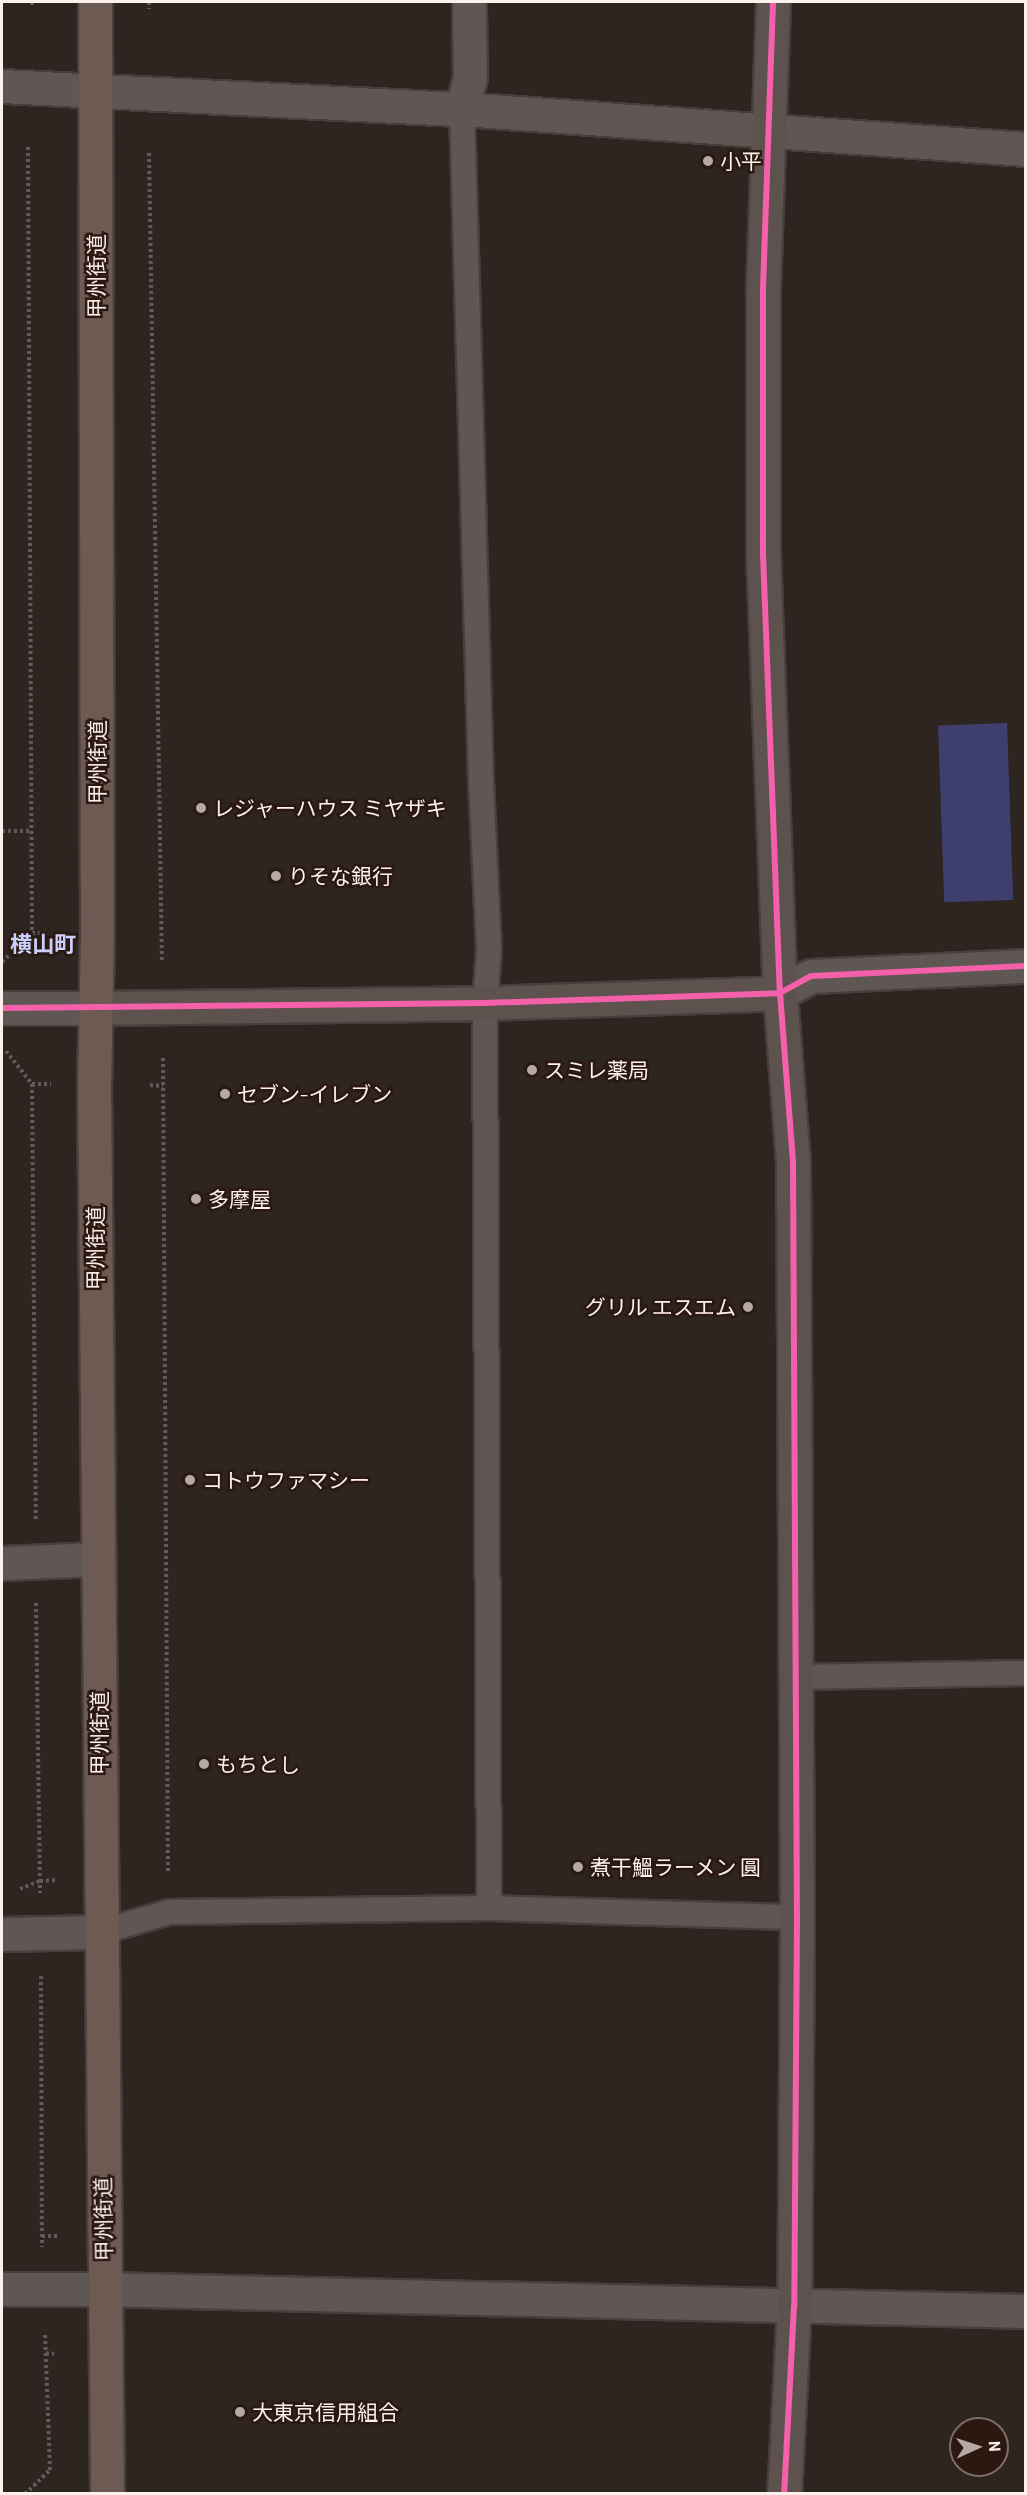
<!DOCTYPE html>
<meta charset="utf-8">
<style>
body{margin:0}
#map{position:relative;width:1027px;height:2495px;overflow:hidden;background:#2e2420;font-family:Barlow,"Noto Sans JP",sans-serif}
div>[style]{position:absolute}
.water>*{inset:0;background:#3e3f6d;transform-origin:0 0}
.path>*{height:4px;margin-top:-2px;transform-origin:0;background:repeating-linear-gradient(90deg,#625a58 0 3px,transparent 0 6px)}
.roads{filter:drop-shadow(2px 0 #483f3c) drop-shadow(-2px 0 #483f3c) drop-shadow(0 2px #483f3c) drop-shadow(0 -2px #483f3c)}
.lane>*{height:24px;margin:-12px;padding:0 12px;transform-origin:12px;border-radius:12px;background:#5f5754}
.street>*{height:33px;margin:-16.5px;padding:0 16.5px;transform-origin:16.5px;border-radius:16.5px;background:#5f5754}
.secondary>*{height:33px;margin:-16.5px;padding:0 16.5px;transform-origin:16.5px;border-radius:16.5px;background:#5e524e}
.highway>*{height:33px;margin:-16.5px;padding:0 16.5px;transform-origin:16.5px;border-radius:16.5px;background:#6c5a53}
.cycleway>*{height:6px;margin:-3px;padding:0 3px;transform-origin:3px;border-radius:3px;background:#f560ab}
.dots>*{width:16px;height:16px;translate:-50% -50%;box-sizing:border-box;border:3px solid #2a1811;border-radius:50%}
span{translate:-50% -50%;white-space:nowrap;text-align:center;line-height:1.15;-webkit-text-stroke:5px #2a1811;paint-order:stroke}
.poi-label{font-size:21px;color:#fef0eb}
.left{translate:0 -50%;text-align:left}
.right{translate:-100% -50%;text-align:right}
.street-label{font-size:21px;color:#fef0eb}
.neighbourhood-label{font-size:22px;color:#cad0fb;font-weight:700}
.frame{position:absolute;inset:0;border:3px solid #fef0eb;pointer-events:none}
.north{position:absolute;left:949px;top:2417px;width:60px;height:60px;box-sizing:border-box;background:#2a1811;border:2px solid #7f6e68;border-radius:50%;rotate:87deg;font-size:16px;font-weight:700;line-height:24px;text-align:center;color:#fef0eb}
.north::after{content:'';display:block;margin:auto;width:21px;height:27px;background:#b5a9a4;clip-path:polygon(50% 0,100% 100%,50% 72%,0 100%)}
</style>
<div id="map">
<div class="water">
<div style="left:1007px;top:723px;width:177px;height:69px;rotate:88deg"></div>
</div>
<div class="path">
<div style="left:32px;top:2px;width:6px;rotate:90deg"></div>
<div style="left:149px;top:2px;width:7px;rotate:90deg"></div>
<div style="left:28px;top:147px;width:786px;rotate:89.71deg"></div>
<div style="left:149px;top:153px;width:807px;rotate:89.08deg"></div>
<div style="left:2px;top:831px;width:29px"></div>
<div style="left:2px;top:962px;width:42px;rotate:-44deg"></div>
<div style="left:32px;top:933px;width:14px"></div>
<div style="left:6px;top:1051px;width:42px;rotate:51.8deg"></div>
<div style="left:32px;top:1084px;width:436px;rotate:89.5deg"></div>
<div style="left:163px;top:1058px;width:816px;rotate:89.65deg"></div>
<div style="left:32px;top:1084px;width:19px"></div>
<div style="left:150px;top:1085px;width:13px;rotate:4deg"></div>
<div style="left:36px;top:1603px;width:290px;rotate:89.2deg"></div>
<div style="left:20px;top:1889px;width:22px;rotate:-22deg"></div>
<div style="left:40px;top:1881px;width:18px;rotate:-3deg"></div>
<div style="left:41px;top:1976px;width:271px;rotate:89.8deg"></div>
<div style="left:42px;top:2236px;width:16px"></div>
<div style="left:46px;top:2353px;width:8px;rotate:7deg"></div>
<div style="left:25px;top:2494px;width:35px;rotate:-44deg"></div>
<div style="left:50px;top:2470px;width:136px;rotate:-92.1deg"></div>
</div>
<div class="roads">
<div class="lane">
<div style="left:462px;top:109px;width:672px;rotate:88.38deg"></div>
<div style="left:481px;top:781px;width:169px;rotate:87.3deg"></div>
<div style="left:489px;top:950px;width:53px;rotate:94.3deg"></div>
<div style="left:485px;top:1003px;width:905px;rotate:89.75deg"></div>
<div style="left:795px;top:1677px;width:231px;rotate:-1deg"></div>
<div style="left:101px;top:1932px;width:71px;rotate:-16.4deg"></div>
<div style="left:169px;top:1912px;width:320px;rotate:-0.7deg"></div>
<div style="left:489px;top:1908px;width:308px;rotate:1.7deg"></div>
</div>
<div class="street">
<div style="left:2px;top:86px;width:461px;rotate:2.9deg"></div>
<div style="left:462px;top:109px;width:565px;rotate:4.06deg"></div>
<div style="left:462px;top:109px;width:32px;rotate:-76deg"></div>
<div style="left:470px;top:78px;width:76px;rotate:-90.8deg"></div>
<div style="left:780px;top:993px;width:35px;rotate:-29deg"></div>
<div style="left:811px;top:976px;width:215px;rotate:-2.7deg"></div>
<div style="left:2px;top:1008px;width:93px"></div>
<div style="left:2px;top:1563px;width:96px;rotate:-2.4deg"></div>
<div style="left:2px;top:1934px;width:99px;rotate:-1.2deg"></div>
<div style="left:2px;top:2289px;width:102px"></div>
<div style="left:104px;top:2289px;width:922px;rotate:1.37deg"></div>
</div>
<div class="secondary">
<div style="left:773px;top:2px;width:291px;rotate:92deg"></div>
<div style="left:763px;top:293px;width:261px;rotate:90deg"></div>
<div style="left:763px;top:554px;width:439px;rotate:87.8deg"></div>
<div style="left:780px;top:993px;width:169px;rotate:85.6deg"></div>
<div style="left:793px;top:1161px;width:756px;rotate:89.7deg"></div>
<div style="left:797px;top:1917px;width:389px;rotate:90.4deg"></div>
<div style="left:794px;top:2306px;width:188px;rotate:93deg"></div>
<div style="left:95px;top:1008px;width:390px;rotate:-0.7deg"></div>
<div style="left:485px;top:1003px;width:295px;rotate:-1.9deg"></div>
</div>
<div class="highway">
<div style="left:95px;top:2px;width:931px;rotate:89.88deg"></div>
<div style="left:97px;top:933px;width:151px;rotate:91.1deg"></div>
<div style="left:94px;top:1084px;width:1410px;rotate:89.47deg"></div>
</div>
</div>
<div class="cycleway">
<div style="left:773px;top:2px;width:291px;rotate:92deg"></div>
<div style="left:763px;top:293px;width:261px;rotate:90deg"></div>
<div style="left:763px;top:554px;width:439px;rotate:87.8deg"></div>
<div style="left:780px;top:993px;width:169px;rotate:85.6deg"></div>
<div style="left:793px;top:1161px;width:756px;rotate:89.7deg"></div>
<div style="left:797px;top:1917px;width:389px;rotate:90.4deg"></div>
<div style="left:794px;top:2306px;width:188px;rotate:93deg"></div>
<div style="left:2px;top:1008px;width:483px;rotate:-0.6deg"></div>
<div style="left:485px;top:1003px;width:295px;rotate:-1.9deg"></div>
<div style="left:780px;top:993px;width:35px;rotate:-29deg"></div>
<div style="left:811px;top:976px;width:215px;rotate:-2.7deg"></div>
</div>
<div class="dots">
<div style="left:708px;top:161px;background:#b5a9a4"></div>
<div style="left:201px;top:808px;background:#b5a9a4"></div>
<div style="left:276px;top:876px;background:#b5a9a4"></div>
<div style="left:532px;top:1070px;background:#b5a9a4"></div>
<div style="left:225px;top:1094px;background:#b5a9a4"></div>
<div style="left:196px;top:1199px;background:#b5a9a4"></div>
<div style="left:748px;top:1307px;background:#b5a9a4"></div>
<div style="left:190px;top:1480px;background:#b5a9a4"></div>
<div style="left:204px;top:1764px;background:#b5a9a4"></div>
<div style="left:578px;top:1867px;background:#b5a9a4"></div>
<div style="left:240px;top:2412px;background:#b5a9a4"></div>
</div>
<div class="poi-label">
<span class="left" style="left:720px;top:161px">小平</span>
<span class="left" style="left:213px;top:808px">レジャーハウス ミヤザキ</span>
<span class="left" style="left:288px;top:876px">りそな銀行</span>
<span class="left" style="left:544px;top:1070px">スミレ薬局</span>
<span class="left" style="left:237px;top:1094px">セブン-イレブン</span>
<span class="left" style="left:208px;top:1199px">多摩屋</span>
<span class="right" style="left:736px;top:1307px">グリル エスエム</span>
<span class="left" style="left:202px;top:1480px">コトウファマシー</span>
<span class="left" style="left:216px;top:1764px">もちとし</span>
<span class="left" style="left:590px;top:1867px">煮干鰮ラーメン 圓</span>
<span class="left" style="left:252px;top:2412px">大東京信用組合</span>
</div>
<div class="street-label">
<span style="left:96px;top:276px;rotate:-90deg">甲州街道</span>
<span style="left:97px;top:762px;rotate:-90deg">甲州街道</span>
<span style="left:95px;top:1248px;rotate:-90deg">甲州街道</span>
<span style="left:99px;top:1733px;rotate:-90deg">甲州街道</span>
<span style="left:103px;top:2219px;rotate:-91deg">甲州街道</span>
</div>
<div class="neighbourhood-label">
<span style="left:43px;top:944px">横山町</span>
</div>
<div class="frame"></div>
<div class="north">N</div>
</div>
